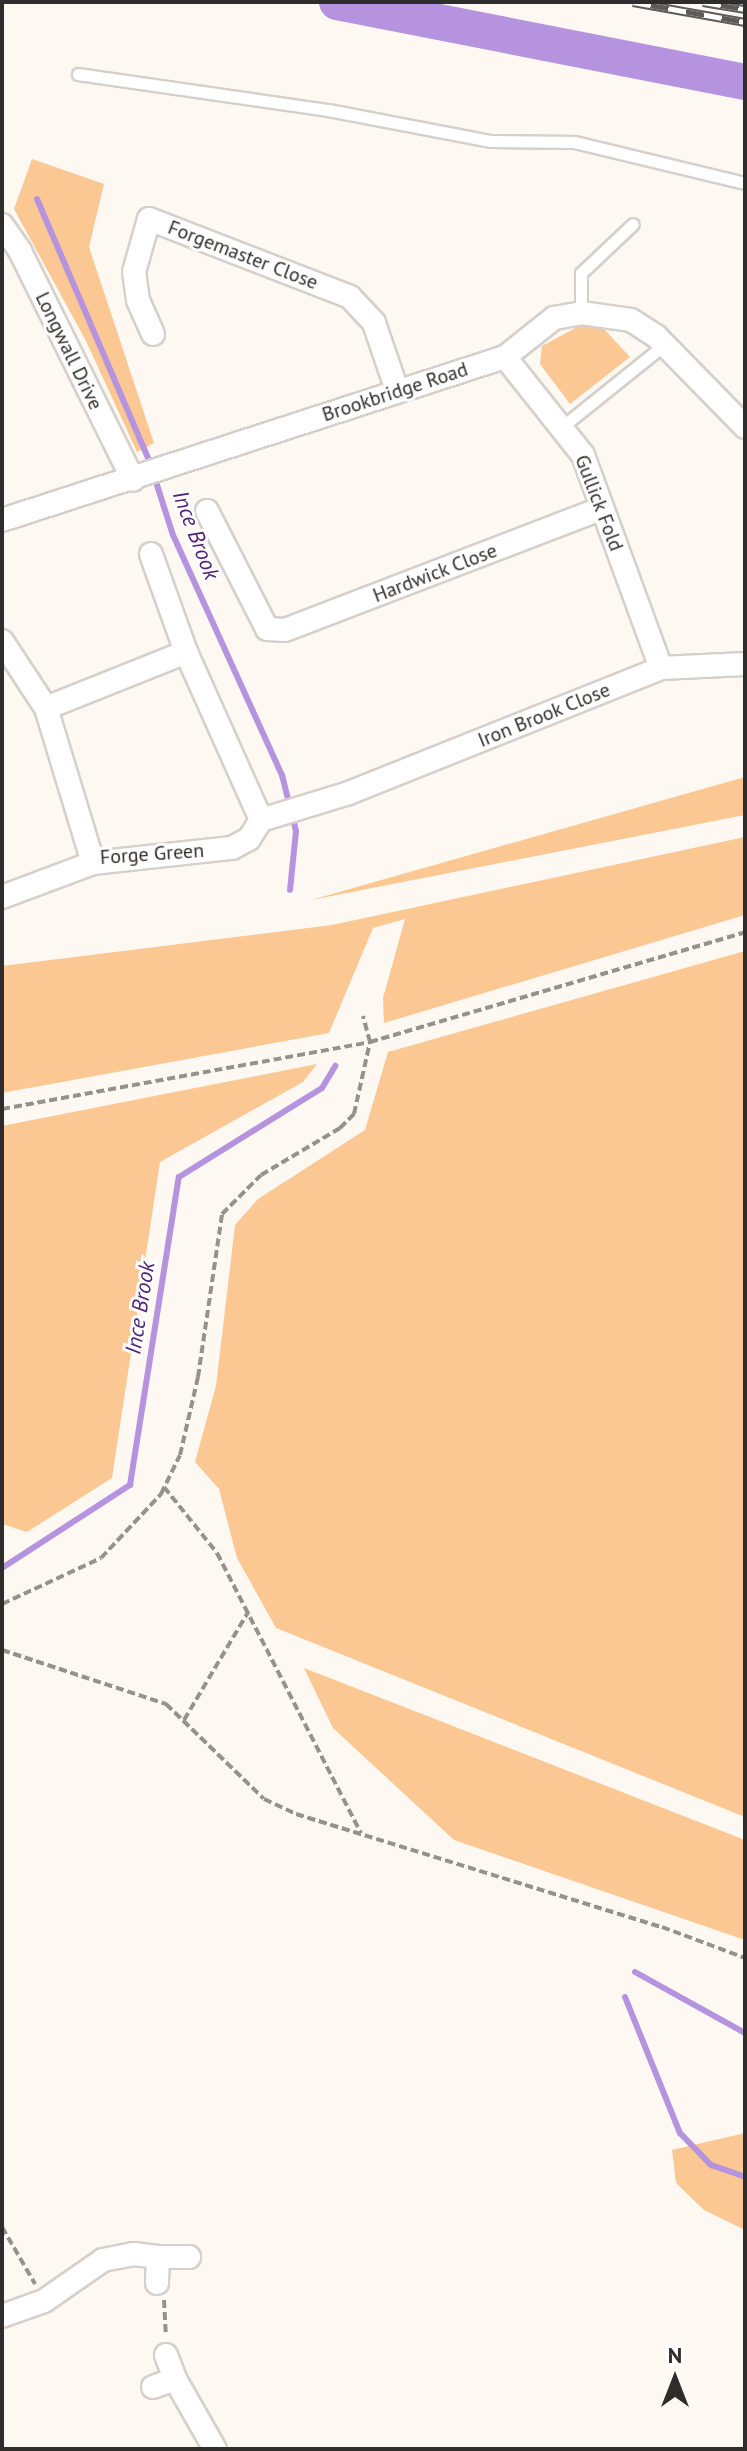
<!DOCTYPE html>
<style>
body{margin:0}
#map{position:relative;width:747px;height:2451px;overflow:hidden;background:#fdf8f2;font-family:"PT Sans",sans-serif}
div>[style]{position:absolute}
.green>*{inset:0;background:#fbc793}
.stream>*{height:6px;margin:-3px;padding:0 3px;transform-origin:3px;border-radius:3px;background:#b593de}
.river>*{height:36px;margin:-18px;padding:0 18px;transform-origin:18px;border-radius:18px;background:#b593de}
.path>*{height:4px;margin-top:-2px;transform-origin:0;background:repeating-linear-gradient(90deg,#95928e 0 8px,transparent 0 12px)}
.roads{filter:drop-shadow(2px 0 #d5d0cb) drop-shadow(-2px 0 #d5d0cb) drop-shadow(0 2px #d5d0cb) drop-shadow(0 -2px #d5d0cb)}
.lane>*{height:11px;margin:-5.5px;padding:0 5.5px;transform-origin:5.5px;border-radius:5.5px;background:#fff}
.street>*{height:22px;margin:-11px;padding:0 11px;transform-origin:11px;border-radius:11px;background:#fff}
.rail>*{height:9px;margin-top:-4.5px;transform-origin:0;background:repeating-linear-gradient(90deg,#fff 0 18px,#5d5a58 0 36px);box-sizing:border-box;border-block:2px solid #5d5a58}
span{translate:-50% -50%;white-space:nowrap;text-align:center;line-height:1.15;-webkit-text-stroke:6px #fff;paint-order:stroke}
.street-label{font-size:20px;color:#2f2d2b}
.water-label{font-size:22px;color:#502279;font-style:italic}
.frame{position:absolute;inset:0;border:4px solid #2f2d2b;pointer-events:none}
.north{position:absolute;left:635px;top:2339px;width:80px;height:80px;-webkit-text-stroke:6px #fff;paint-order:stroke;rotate:0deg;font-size:22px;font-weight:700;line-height:32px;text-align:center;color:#2f2d2b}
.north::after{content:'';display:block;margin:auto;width:28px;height:36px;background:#2f2d2b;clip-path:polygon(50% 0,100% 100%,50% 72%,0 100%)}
</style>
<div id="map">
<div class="green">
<div style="clip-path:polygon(32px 159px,104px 184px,89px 247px,154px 443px,137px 452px,86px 341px,14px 209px)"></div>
<div style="clip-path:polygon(579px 326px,604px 329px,630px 357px,570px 404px,540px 364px,542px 346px)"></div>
<div style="clip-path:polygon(745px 777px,745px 815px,311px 900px)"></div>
<div style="clip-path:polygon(745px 837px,745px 915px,384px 1023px,383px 998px,405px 919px,373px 928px,329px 1033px,2px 1093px,2px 966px,332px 925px)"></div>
<div style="clip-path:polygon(745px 951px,745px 1817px,276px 1628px,237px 1558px,219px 1489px,195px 1462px,216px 1386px,235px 1225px,258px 1199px,365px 1130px,388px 1052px)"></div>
<div style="clip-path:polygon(317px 1064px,303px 1082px,160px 1162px,112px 1478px,27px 1532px,2px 1524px,2px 1126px)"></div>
<div style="clip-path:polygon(304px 1668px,745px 1840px,745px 1940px,454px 1840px,333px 1728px)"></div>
<div style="clip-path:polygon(745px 2133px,745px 2230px,704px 2210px,676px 2183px,672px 2150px)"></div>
</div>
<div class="stream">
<div style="left:37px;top:199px;width:284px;rotate:66.8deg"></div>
<div style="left:149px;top:460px;width:79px;rotate:72.3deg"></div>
<div style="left:173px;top:535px;width:264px;rotate:65.6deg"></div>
<div style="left:282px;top:775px;width:58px;rotate:76deg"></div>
<div style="left:296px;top:831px;width:59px;rotate:95.8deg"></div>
<div style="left:2px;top:1568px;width:153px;rotate:-33deg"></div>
<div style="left:130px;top:1485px;width:312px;rotate:-81deg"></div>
<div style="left:179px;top:1177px;width:168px;rotate:-31.9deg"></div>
<div style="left:322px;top:1088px;width:26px;rotate:-59deg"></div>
<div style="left:635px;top:1972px;width:126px;rotate:29deg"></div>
<div style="left:625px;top:1997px;width:147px;rotate:68deg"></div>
<div style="left:680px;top:2133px;width:45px;rotate:45.9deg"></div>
<div style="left:711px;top:2165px;width:36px;rotate:19deg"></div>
</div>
<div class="river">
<div style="left:337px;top:2px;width:416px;rotate:11.1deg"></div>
</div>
<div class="path">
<div style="left:2px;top:1109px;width:374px;rotate:-10.3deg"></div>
<div style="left:370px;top:1042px;width:391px;rotate:-16.3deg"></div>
<div style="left:164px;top:1487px;width:85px;rotate:51.2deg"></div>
<div style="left:217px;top:1553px;width:315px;rotate:62.8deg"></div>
<div style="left:2px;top:1604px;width:109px;rotate:-24.9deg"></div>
<div style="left:101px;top:1558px;width:88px;rotate:-46.8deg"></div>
<div style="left:161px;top:1494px;width:43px;rotate:-64deg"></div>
<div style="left:180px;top:1455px;width:80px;rotate:-77deg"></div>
<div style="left:198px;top:1377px;width:165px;rotate:-81.6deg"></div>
<div style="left:222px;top:1214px;width:55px;rotate:-45deg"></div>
<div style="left:261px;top:1175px;width:92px;rotate:-30.7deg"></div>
<div style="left:340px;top:1128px;width:20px;rotate:-45deg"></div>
<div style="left:354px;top:1114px;width:74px;rotate:-77.5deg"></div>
<div style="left:370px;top:1042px;width:27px;rotate:-105deg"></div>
<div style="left:2px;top:1650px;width:173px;rotate:18.2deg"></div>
<div style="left:166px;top:1704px;width:136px;rotate:44.1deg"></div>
<div style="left:264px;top:1799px;width:35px;rotate:25deg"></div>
<div style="left:296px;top:1814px;width:383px;rotate:17.2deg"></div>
<div style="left:662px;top:1927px;width:89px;rotate:20.5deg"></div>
<div style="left:184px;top:1720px;width:126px;rotate:-59.3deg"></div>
<div style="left:2px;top:2227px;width:66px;rotate:59.9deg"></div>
<div style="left:164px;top:2300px;width:35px;rotate:87deg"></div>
</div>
<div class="roads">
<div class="lane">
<div style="left:78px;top:74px;width:253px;rotate:8.2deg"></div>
<div style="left:328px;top:110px;width:166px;rotate:10.8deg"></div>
<div style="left:491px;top:141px;width:83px;rotate:0.7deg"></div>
<div style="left:574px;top:142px;width:176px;rotate:13.5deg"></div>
<div style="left:581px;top:313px;width:40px;rotate:-90deg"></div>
<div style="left:581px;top:273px;width:71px;rotate:-43.3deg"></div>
<div style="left:563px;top:426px;width:131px;rotate:-38.8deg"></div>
</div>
<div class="street">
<div style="left:2px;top:225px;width:32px;rotate:55deg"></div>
<div style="left:20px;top:251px;width:255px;rotate:63.7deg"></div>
<div style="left:153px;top:334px;width:37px;rotate:-114deg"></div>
<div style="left:138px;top:300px;width:28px;rotate:-98deg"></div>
<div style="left:134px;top:272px;width:55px;rotate:-74.2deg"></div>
<div style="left:149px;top:219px;width:216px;rotate:21.2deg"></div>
<div style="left:350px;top:297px;width:35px;rotate:47deg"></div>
<div style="left:374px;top:323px;width:71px;rotate:71.1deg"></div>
<div style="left:505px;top:357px;width:125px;rotate:51.5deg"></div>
<div style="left:583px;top:455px;width:227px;rotate:69.9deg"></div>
<div style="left:207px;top:511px;width:132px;rotate:63deg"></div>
<div style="left:267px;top:629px;width:18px;rotate:3deg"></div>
<div style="left:285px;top:630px;width:338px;rotate:-21deg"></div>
<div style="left:2px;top:520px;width:529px;rotate:-17.96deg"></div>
<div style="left:505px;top:357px;width:63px;rotate:-38.5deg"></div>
<div style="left:554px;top:318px;width:27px;rotate:-10deg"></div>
<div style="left:581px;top:313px;width:50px;rotate:8deg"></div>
<div style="left:631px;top:320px;width:30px;rotate:33deg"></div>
<div style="left:656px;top:336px;width:127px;rotate:45.6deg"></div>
<div style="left:2px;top:641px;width:80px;rotate:56.7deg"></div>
<div style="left:46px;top:708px;width:162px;rotate:73.1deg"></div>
<div style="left:93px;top:863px;width:140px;rotate:-6.2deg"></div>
<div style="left:232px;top:848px;width:19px;rotate:-28deg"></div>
<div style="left:249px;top:839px;width:22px;rotate:-58deg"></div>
<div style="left:261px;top:820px;width:92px;rotate:-17.1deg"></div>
<div style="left:349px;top:793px;width:336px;rotate:-21.8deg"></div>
<div style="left:661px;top:668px;width:84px;rotate:-2.7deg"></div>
<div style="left:186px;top:652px;width:184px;rotate:65.9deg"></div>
<div style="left:46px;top:708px;width:151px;rotate:-21.8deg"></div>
<div style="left:186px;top:652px;width:104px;rotate:-109.7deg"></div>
<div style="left:2px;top:897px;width:97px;rotate:-20.5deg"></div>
<div style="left:157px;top:2283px;width:26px;rotate:-88deg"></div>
<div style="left:158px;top:2257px;width:31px"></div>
<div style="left:2px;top:2316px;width:45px;rotate:-19.7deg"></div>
<div style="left:44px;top:2301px;width:72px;rotate:-34.8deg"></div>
<div style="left:103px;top:2260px;width:32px;rotate:-11deg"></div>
<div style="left:134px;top:2254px;width:24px;rotate:7deg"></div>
<div style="left:166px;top:2355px;width:26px;rotate:69deg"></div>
<div style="left:153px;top:2387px;width:23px;rotate:-20deg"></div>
<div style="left:175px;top:2379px;width:81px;rotate:60.3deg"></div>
</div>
</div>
<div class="rail">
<div style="left:633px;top:2px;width:114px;rotate:10.1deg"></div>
<div style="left:703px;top:2px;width:43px;rotate:9.5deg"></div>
</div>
<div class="street-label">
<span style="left:243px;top:255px;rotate:21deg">Forgemaster Close</span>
<span style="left:69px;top:351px;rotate:64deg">Longwall Drive</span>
<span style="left:395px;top:392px;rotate:-18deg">Brookbridge Road</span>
<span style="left:599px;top:503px;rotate:69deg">Gullick Fold</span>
<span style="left:435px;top:573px;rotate:-21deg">Hardwick Close</span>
<span style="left:544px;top:715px;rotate:-22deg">Iron Brook Close</span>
<span style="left:152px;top:854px;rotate:-4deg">Forge Green</span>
</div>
<div class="water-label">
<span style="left:196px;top:535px;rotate:69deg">Ince Brook</span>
<span style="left:140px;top:1308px;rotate:-81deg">Ince Brook</span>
</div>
<div class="frame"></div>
<div class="north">N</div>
</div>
